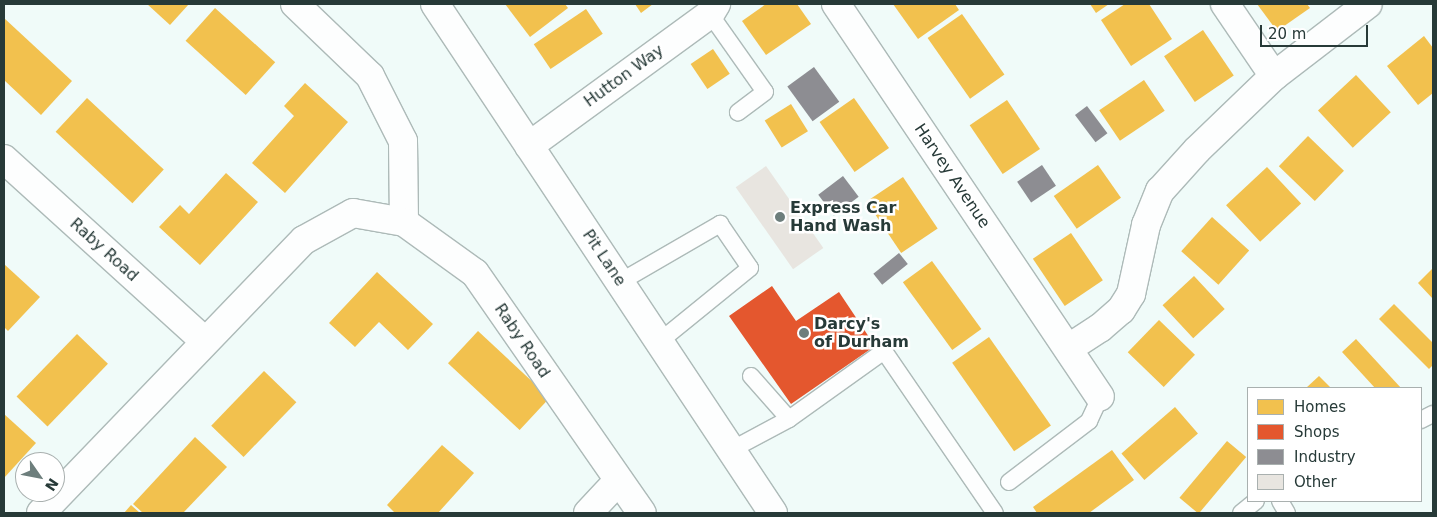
<!DOCTYPE html>
<style>
body{margin:0}
#map{position:relative;width:1437px;height:517px;overflow:hidden;background:#f0fbf9;font-family:"DejaVu Sans",sans-serif}
div>[style]{position:absolute}
.homes>*{inset:0;background:#f2c14e;transform-origin:0 0}
.shops>*{inset:0;background:#e4572e}
.industry>*{inset:0;background:#8d8d92;transform-origin:0 0}
.building>*{inset:0;background:#e8e5e0;transform-origin:0 0}
.roads{filter:drop-shadow(1px 0 #adbab8) drop-shadow(-1px 0 #adbab8) drop-shadow(0 1px #adbab8) drop-shadow(0 -1px #adbab8)}
.service>*{height:16px;margin:-8px;padding:0 8px;transform-origin:8px;border-radius:8px;background:#fdfefe}
.minor>*{height:28px;margin:-14px;padding:0 14px;transform-origin:14px;border-radius:14px;background:#fdfefe}
.tertiary>*{height:28px;margin:-14px;padding:0 14px;transform-origin:14px;border-radius:14px;background:#fdfefe}
.dots>*{width:14px;height:14px;translate:-50% -50%;box-sizing:border-box;border:2px solid #fff;border-radius:50%}
span{translate:-50% -50%;white-space:nowrap;text-align:center;line-height:1.15;-webkit-text-stroke:5px #fff;paint-order:stroke}
.street-label{font-size:16px;color:#273a38}
.poi-label{font-size:16px;color:#273a38;font-weight:700}
.left{translate:0 -50%;text-align:left}
.frame{position:absolute;inset:0;border:5px solid #273a38;pointer-events:none}
.legend{position:absolute;left:1247px;top:387px;width:175px;height:115px;box-sizing:border-box;background:#fff;border:1px solid #a9b0af;margin:0;padding:6px 9px;list-style:none;font-size:15px;color:#273a38}
.legend li{display:flex;align-items:center;gap:10px;height:25px}
.legend b{width:25px;border:1px solid #a9b0af}
.north{position:absolute;left:15px;top:452px;width:50px;height:50px;box-sizing:border-box;background:#fff;border:1px solid #a9b0af;border-radius:50%;rotate:123deg;font-size:14px;font-weight:700;line-height:20px;text-align:center;color:#273a38}
.north::after{content:'';display:block;margin:auto;width:18px;height:22px;background:#6d7e7c;clip-path:polygon(50% 0,100% 100%,50% 72%,0 100%)}
.scale{position:absolute;left:1260px;top:25px;width:108px;height:22px;box-sizing:border-box;border:2px solid #273a38;border-top:0;padding-left:6px;font-size:15px;line-height:18px;white-space:nowrap;color:#273a38;-webkit-text-stroke:4px #fff;paint-order:stroke}
</style>
<div id="map">
<div class="homes">
<div style="clip-path:polygon(147px 4px,189px 4px,170px 25px)"></div>
<div style="clip-path:polygon(505px 4px,565px 4px,568px 8px,530px 37px)"></div>
<div style="clip-path:polygon(635px 4px,653px 4px,641px 13px)"></div>
<div style="clip-path:polygon(766px 4px,797px 4px,811px 24px,766px 55px,742px 21px)"></div>
<div style="clip-path:polygon(893px 4px,955px 4px,959px 10px,918px 39px)"></div>
<div style="clip-path:polygon(1090px 4px,1109px 4px,1096px 13px)"></div>
<div style="clip-path:polygon(1125px 4px,1149px 4px,1172px 39px,1131px 66px,1101px 20px)"></div>
<div style="clip-path:polygon(1257px 4px,1307px 4px,1310px 8px,1277px 31px)"></div>
<div style="left:215px;top:8px;width:81px;height:44px;rotate:42deg"></div>
<div style="left:586px;top:9px;width:30px;height:63px;rotate:56deg"></div>
<div style="left:962px;top:14px;width:74px;height:42px;rotate:55deg"></div>
<div style="clip-path:polygon(4px 18px,72px 81px,41px 115px,4px 80px)"></div>
<div style="left:1203px;top:30px;width:55px;height:47px;rotate:56deg"></div>
<div style="clip-path:polygon(1424px 36px,1433px 48px,1433px 93px,1418px 105px,1387px 66px)"></div>
<div style="left:713px;top:49px;width:30px;height:27px;rotate:56deg"></div>
<div style="left:1356px;top:75px;width:51px;height:52px;rotate:47deg"></div>
<div style="left:1144px;top:80px;width:37px;height:54px;rotate:56deg"></div>
<div style="clip-path:polygon(305px 83px,348px 122px,285px 193px,252px 163px,294px 116px,284px 106px)"></div>
<div style="left:87px;top:98px;width:105px;height:46px;rotate:43deg"></div>
<div style="left:854px;top:98px;width:61px;height:42px;rotate:55deg"></div>
<div style="left:1007px;top:100px;width:59px;height:45px;rotate:56deg"></div>
<div style="left:791px;top:104px;width:32px;height:31px;rotate:58deg"></div>
<div style="left:1308px;top:136px;width:50px;height:42px;rotate:44deg"></div>
<div style="left:1098px;top:165px;width:40px;height:54px;rotate:55deg"></div>
<div style="left:1267px;top:167px;width:50px;height:56px;rotate:47deg"></div>
<div style="clip-path:polygon(226px 173px,258px 202px,200px 265px,159px 227px,180px 205px,189px 214px)"></div>
<div style="left:903px;top:177px;width:62px;height:44px;rotate:56deg"></div>
<div style="left:1212px;top:217px;width:50px;height:46px;rotate:42deg"></div>
<div style="left:1071px;top:233px;width:57px;height:46px;rotate:56deg"></div>
<div style="left:932px;top:261px;width:84px;height:36px;rotate:54deg"></div>
<div style="clip-path:polygon(4px 264px,40px 297px,8px 331px,4px 327px)"></div>
<div style="clip-path:polygon(1433px 268px,1433px 299px,1418px 283px)"></div>
<div style="clip-path:polygon(377px 272px,433px 324px,408px 350px,379px 322px,355px 347px,329px 323px)"></div>
<div style="left:1194px;top:276px;width:45px;height:43px;rotate:47deg"></div>
<div style="clip-path:polygon(1394px 304px,1433px 343px,1433px 365px,1429px 369px,1379px 319px)"></div>
<div style="left:1159px;top:320px;width:50px;height:45px;rotate:44deg"></div>
<div style="left:478px;top:331px;width:98px;height:44px;rotate:43deg"></div>
<div style="left:77px;top:334px;width:43px;height:87px;rotate:44deg"></div>
<div style="left:989px;top:337px;width:108px;height:45px;rotate:55deg"></div>
<div style="clip-path:polygon(1356px 339px,1401px 388px,1375px 388px,1342px 352px)"></div>
<div style="left:264px;top:371px;width:45px;height:76px;rotate:44deg"></div>
<div style="clip-path:polygon(1319px 376px,1331px 388px,1306px 388px)"></div>
<div style="left:1175px;top:407px;width:35px;height:71px;rotate:49deg"></div>
<div style="clip-path:polygon(4px 414px,36px 443px,4px 478px)"></div>
<div style="clip-path:polygon(195px 437px,227px 467px,183px 513px,143px 513px,133px 504px)"></div>
<div style="left:1227px;top:441px;width:25px;height:74px;rotate:40deg"></div>
<div style="clip-path:polygon(442px 445px,474px 473px,438px 513px,395px 513px,387px 505px)"></div>
<div style="clip-path:polygon(1112px 450px,1134px 480px,1089px 513px,1037px 513px,1033px 507px)"></div>
<div style="clip-path:polygon(131px 505px,140px 513px,124px 513px)"></div>
</div>
<div class="shops">
<div style="clip-path:polygon(772px 286px,796px 321px,839px 292px,875px 346px,791px 404px,729px 316px)"></div>
</div>
<div class="industry">
<div style="left:814px;top:67px;width:43px;height:33px;rotate:54deg"></div>
<div style="left:1087px;top:106px;width:34px;height:15px;rotate:53deg"></div>
<div style="left:1042px;top:165px;width:25px;height:30px;rotate:56deg"></div>
<div style="left:843px;top:176px;width:26px;height:31px;rotate:53deg"></div>
<div style="left:899px;top:253px;width:14px;height:33px;rotate:51deg"></div>
</div>
<div class="building">
<div style="left:766px;top:166px;width:100px;height:37px;rotate:55deg"></div>
</div>
<div class="roads">
<div class="service">
<div style="left:710px;top:14px;width:95px;rotate:54.8deg"></div>
<div style="left:765px;top:92px;width:34px;rotate:143deg"></div>
<div style="left:620px;top:282px;width:116px;rotate:-30.1deg"></div>
<div style="left:720px;top:224px;width:53px;rotate:55.7deg"></div>
<div style="left:750px;top:268px;width:117px;rotate:140.9deg"></div>
<div style="left:751px;top:376px;width:57px;rotate:48.5deg"></div>
<div style="left:1421px;top:420px;width:13px;rotate:-27deg"></div>
<div style="left:731px;top:450px;width:66px;rotate:-28.1deg"></div>
<div style="left:789px;top:419px;width:117px;rotate:-35.6deg"></div>
<div style="left:884px;top:351px;width:196px;rotate:55.6deg"></div>
<div style="left:1009px;top:482px;width:101px;rotate:-37.3deg"></div>
<div style="left:1089px;top:421px;width:26px;rotate:-65deg"></div>
<div style="left:1280px;top:501px;width:14px;rotate:60deg"></div>
<div style="left:1241px;top:513px;width:19px;rotate:-39deg"></div>
</div>
<div class="minor">
<div style="left:295px;top:4px;width:104px;rotate:43.8deg"></div>
<div style="left:370px;top:76px;width:73px;rotate:63.1deg"></div>
<div style="left:403px;top:141px;width:81px;rotate:89.3deg"></div>
<div style="left:836px;top:4px;width:473px;rotate:56.1deg"></div>
<div style="left:1225px;top:4px;width:87px;rotate:55.8deg"></div>
<div style="left:529px;top:146px;width:224px;rotate:-36.1deg"></div>
<div style="left:710px;top:14px;width:12px;rotate:-59deg"></div>
<div style="left:4px;top:159px;width:271px;rotate:42.2deg"></div>
<div style="left:1069px;top:348px;width:37px;rotate:-33deg"></div>
<div style="left:1100px;top:328px;width:28px;rotate:-41deg"></div>
<div style="left:1121px;top:310px;width:19px;rotate:-58deg"></div>
<div style="left:1131px;top:294px;width:71px;rotate:-77.7deg"></div>
<div style="left:1146px;top:225px;width:37px;rotate:-68deg"></div>
<div style="left:1160px;top:191px;width:55px;rotate:-47.9deg"></div>
<div style="left:1197px;top:150px;width:107px;rotate:-43.9deg"></div>
<div style="left:1274px;top:76px;width:118px;rotate:-37.5deg"></div>
<div style="left:41px;top:513px;width:379px;rotate:-46.1deg"></div>
<div style="left:304px;top:240px;width:56px;rotate:-28.9deg"></div>
<div style="left:353px;top:213px;width:52px;rotate:10deg"></div>
<div style="left:404px;top:222px;width:87px;rotate:35.7deg"></div>
<div style="left:475px;top:273px;width:292px;rotate:55.2deg"></div>
<div style="left:588px;top:513px;width:44px;rotate:-46.8deg"></div>
</div>
<div class="tertiary">
<div style="left:435px;top:4px;width:611px;rotate:56.41deg"></div>
</div>
</div>
<div class="dots">
<div style="left:780px;top:217px;background:#6d7e7c"></div>
<div style="left:804px;top:333px;background:#6d7e7c"></div>
</div>
<div class="street-label">
<span style="left:624px;top:76px;rotate:-36deg">Hutton Way</span>
<span style="left:952px;top:176px;rotate:56deg">Harvey Avenue</span>
<span style="left:104px;top:250px;rotate:42deg">Raby Road</span>
<span style="left:604px;top:258px;rotate:56deg">Pit Lane</span>
<span style="left:522px;top:341px;rotate:56deg">Raby Road</span>
</div>
<div class="poi-label">
<span class="left" style="left:790px;top:217px">Express Car<br>Hand Wash</span>
<span class="left" style="left:814px;top:333px">Darcy's<br>of Durham</span>
</div>
<div class="frame"></div>
<ul class="legend">
<li><b style="height:14px;background:#f2c14e"></b>Homes</li>
<li><b style="height:14px;background:#e4572e"></b>Shops</li>
<li><b style="height:14px;background:#8d8d92"></b>Industry</li>
<li><b style="height:14px;background:#e8e5e0"></b>Other</li>
</ul>
<div class="north">N</div>
<div class="scale">20 m</div>
</div>
